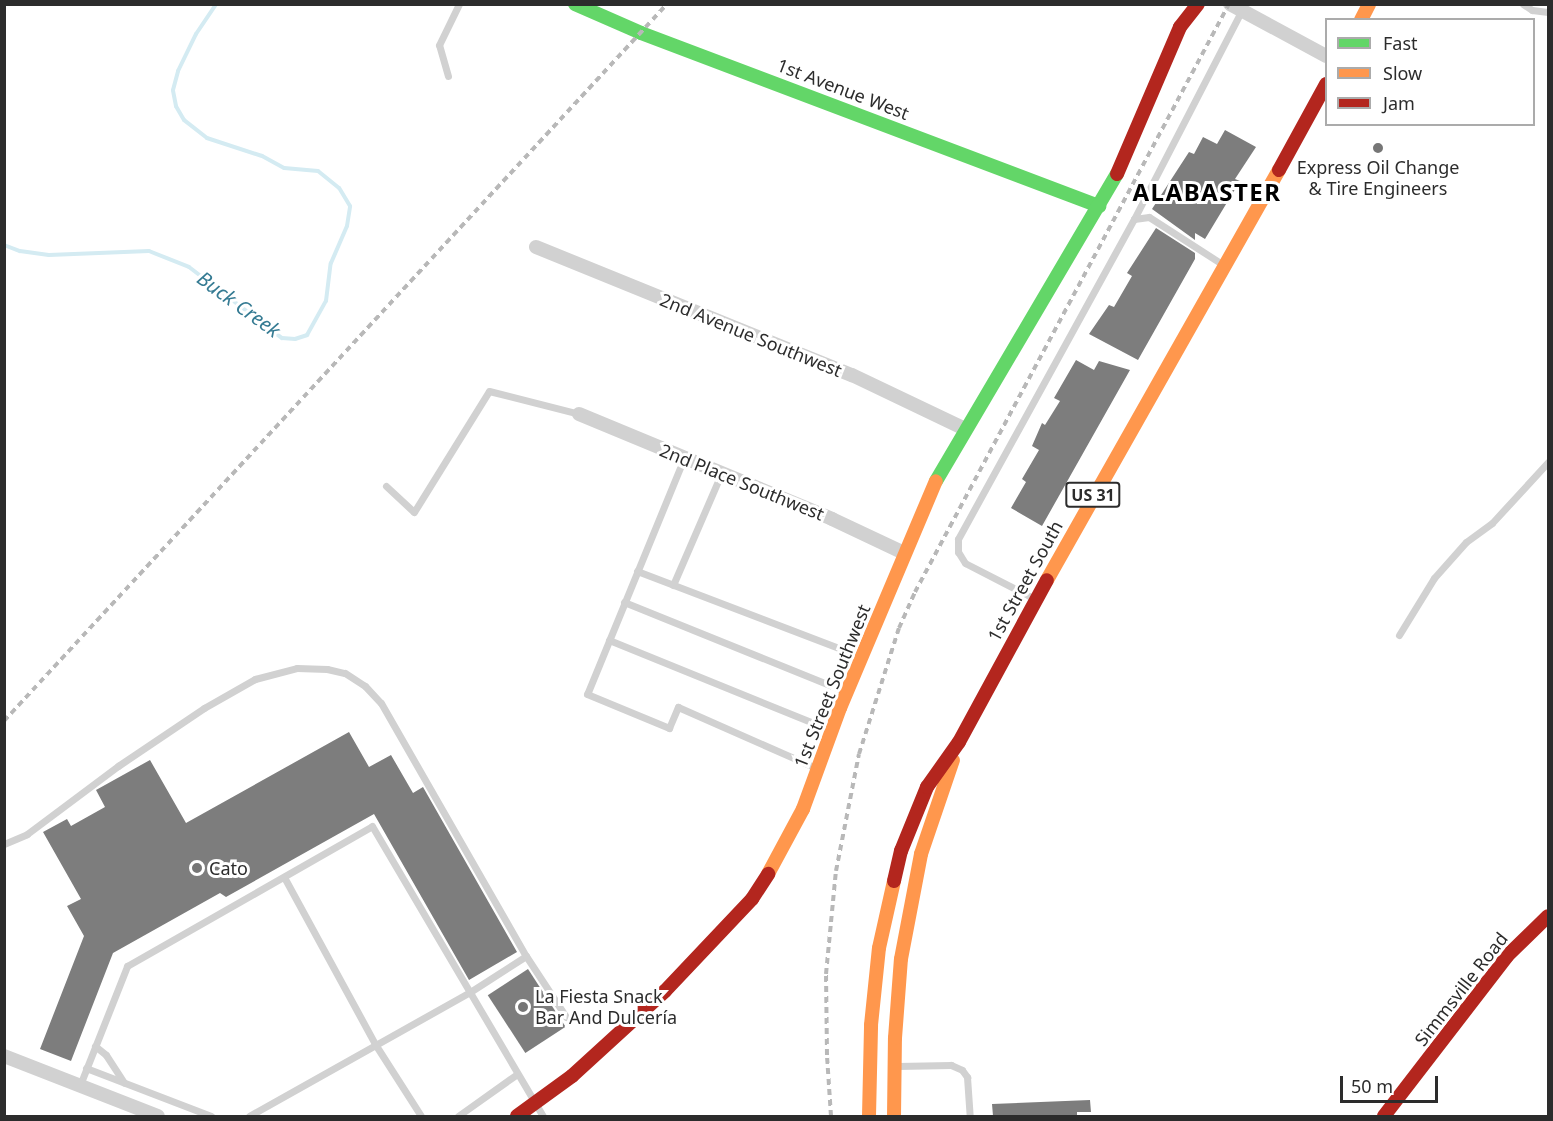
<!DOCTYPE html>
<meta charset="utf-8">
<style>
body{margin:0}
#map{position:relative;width:1553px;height:1121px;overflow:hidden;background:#fff;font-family:"Noto Sans",sans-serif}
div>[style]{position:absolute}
.stream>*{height:4px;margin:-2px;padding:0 2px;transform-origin:2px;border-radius:2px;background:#d4ebf2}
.building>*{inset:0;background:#7d7d7d;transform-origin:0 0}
.lane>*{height:7px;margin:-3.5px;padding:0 3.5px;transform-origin:3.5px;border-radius:3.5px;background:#d1d1d1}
.street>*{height:14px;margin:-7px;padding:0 7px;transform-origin:7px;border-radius:7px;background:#d1d1d1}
.fast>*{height:14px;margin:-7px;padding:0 7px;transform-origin:7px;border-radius:7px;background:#63d668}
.slow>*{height:14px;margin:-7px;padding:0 7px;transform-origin:7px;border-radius:7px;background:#ff974d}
.jam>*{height:14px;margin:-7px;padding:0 7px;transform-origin:7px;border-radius:7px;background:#b3261e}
.rail>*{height:4px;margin-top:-2px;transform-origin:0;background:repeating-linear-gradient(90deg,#b8b8b8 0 6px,transparent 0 10.5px)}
.dots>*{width:16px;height:16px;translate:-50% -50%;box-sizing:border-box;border:3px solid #fff;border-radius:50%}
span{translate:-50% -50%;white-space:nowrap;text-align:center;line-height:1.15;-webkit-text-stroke:6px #fff;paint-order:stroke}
.shield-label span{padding:2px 4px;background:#fff;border:2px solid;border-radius:4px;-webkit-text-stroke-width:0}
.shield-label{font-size:16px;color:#2c2c2c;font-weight:700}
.street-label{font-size:18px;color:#2c2c2c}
.poi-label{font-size:18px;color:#2c2c2c}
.left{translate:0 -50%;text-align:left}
.water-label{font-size:20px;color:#357b93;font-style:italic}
.district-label{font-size:24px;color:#000;font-weight:700;letter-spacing:1.5px}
.frame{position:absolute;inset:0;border:6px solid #2c2c2c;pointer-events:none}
.legend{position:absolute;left:1325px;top:18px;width:210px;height:108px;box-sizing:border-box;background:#fff;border:2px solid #ababab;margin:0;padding:8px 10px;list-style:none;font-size:18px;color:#2c2c2c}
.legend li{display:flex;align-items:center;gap:12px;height:30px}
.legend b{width:30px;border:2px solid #ababab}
.scale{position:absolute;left:1340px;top:1076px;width:98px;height:27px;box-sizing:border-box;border:3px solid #2c2c2c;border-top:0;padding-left:8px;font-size:18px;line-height:21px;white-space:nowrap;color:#2c2c2c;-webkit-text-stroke:4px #fff;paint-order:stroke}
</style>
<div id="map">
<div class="stream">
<div style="left:4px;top:245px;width:17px;rotate:21deg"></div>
<div style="left:20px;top:251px;width:29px;rotate:8deg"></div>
<div style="left:49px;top:255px;width:100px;rotate:-2.3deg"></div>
<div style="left:149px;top:251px;width:43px;rotate:21.8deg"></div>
<div style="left:189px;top:267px;width:117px;rotate:37.4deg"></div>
<div style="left:282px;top:338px;width:13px;rotate:4deg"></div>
<div style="left:295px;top:339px;width:13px;rotate:-18deg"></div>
<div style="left:307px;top:335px;width:39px;rotate:-61deg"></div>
<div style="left:326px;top:301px;width:38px;rotate:-83deg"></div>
<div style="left:331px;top:263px;width:40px;rotate:-66.6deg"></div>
<div style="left:347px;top:226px;width:20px;rotate:-81deg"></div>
<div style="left:350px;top:206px;width:21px;rotate:-121deg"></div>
<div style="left:339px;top:188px;width:27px;rotate:-141deg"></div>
<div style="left:318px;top:171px;width:34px;rotate:-175deg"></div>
<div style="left:284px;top:168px;width:25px;rotate:-151deg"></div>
<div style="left:262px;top:156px;width:58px;rotate:-161.9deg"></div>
<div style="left:207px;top:138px;width:29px;rotate:-142deg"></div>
<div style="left:184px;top:120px;width:16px;rotate:-120deg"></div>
<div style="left:176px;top:106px;width:16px;rotate:-101deg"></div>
<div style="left:173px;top:90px;width:20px;rotate:-75deg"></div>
<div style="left:178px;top:71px;width:41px;rotate:-64.1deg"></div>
<div style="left:196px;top:34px;width:36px;rotate:-56deg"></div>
</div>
<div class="building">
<div style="clip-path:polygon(1225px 130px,1256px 147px,1235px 179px,1240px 181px,1205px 239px,1195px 233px,1195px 240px,1152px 209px,1189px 152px,1194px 154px,1203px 137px,1217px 144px)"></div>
<div style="clip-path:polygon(1156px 228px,1195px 253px,1195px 259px,1138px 360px,1089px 334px,1109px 305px,1114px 307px,1132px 276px,1127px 273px)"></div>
<div style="clip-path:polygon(1076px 360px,1094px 370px,1099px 361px,1130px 370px,1042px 526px,1011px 508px,1026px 482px,1022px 479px,1039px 450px,1032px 446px,1042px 423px,1045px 425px,1060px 401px,1054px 398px)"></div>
<div style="clip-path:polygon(349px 732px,369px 767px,391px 755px,413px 793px,423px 787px,517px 952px,469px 980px,374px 814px,226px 897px,220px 893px,113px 953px,71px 1061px,40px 1049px,84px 936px,67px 906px,81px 899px,43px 832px,67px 819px,71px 826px,105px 807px,96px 790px,150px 760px,186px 823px)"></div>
<div style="left:528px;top:969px;width:69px;height:48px;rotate:57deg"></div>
<div style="clip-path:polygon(1090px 1100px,1091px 1112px,1077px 1112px,1077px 1116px,993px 1116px,992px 1104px)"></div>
</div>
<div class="lane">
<div style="left:1523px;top:4px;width:11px;rotate:34deg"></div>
<div style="left:1532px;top:10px;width:16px;rotate:7deg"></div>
<div style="left:448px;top:76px;width:32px;rotate:-106deg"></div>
<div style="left:439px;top:45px;width:46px;rotate:-64deg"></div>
<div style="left:1134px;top:219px;width:237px;rotate:-62.7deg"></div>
<div style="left:684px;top:458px;width:255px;rotate:112.3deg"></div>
<div style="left:587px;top:694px;width:89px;rotate:22.5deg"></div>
<div style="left:669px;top:728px;width:23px;rotate:-67deg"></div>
<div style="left:678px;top:707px;width:151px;rotate:23.8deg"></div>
<div style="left:386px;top:486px;width:38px;rotate:43deg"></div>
<div style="left:414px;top:512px;width:142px;rotate:-58.2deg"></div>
<div style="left:489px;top:391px;width:93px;rotate:14.3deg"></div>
<div style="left:637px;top:571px;width:239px;rotate:20.9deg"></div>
<div style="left:673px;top:585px;width:121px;rotate:-66.6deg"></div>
<div style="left:1033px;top:598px;width:76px;rotate:-152.8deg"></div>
<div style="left:965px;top:563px;width:13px;rotate:-122deg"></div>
<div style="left:958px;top:552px;width:13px;rotate:-90deg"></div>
<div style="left:958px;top:539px;width:365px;rotate:-61.2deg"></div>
<div style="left:1134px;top:219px;width:15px;rotate:-8deg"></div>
<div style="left:1149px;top:217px;width:87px;rotate:32.8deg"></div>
<div style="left:624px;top:602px;width:237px;rotate:22deg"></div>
<div style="left:1399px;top:635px;width:67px;rotate:-58.4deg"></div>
<div style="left:1434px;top:578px;width:48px;rotate:-48.4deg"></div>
<div style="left:1466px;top:542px;width:32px;rotate:-36deg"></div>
<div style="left:1492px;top:523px;width:83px;rotate:-47.4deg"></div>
<div style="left:609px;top:640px;width:240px;rotate:22.1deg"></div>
<div style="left:4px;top:844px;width:25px;rotate:-23deg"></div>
<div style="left:27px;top:834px;width:114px;rotate:-36.8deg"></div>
<div style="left:118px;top:766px;width:104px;rotate:-34deg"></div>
<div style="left:204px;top:708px;width:59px;rotate:-29.6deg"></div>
<div style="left:255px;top:679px;width:43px;rotate:-14.7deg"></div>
<div style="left:297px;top:668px;width:30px;rotate:2deg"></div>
<div style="left:327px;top:669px;width:18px;rotate:13deg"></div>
<div style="left:345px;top:673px;width:24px;rotate:33deg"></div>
<div style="left:365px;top:686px;width:23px;rotate:47deg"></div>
<div style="left:381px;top:703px;width:292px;rotate:60.2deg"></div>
<div style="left:526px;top:956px;width:67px;rotate:147.3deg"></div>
<div style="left:470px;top:992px;width:253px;rotate:150.7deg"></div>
<div style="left:284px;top:877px;width:190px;rotate:61.4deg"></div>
<div style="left:375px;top:1044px;width:85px;rotate:57.4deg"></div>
<div style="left:526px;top:956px;width:73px;rotate:56.7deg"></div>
<div style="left:95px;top:1046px;width:14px;rotate:39deg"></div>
<div style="left:106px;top:1055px;width:33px;rotate:57deg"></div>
<div style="left:897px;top:1066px;width:54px;rotate:-1.1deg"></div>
<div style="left:951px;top:1065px;width:12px;rotate:24deg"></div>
<div style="left:962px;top:1070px;width:9px;rotate:54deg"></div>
<div style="left:967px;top:1077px;width:39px;rotate:86deg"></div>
<div style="left:86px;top:1068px;width:134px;rotate:21deg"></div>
<div style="left:80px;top:1085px;width:128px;rotate:-68.4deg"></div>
<div style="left:127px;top:966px;width:282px;rotate:-29.7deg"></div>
<div style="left:372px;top:826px;width:337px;rotate:59.5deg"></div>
<div style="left:458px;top:1116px;width:72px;rotate:-35.4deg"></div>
</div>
<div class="street">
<div style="left:1230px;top:4px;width:109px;rotate:28.4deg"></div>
<div style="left:536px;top:247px;width:341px;rotate:22.1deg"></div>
<div style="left:852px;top:375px;width:125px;rotate:25.5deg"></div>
<div style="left:579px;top:414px;width:274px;rotate:22.5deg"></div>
<div style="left:832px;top:519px;width:80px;rotate:25.3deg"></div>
<div style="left:4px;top:1056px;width:165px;rotate:21.3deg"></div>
</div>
<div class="fast">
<div style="left:575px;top:4px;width:72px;rotate:23.7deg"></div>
<div style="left:641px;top:33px;width:490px;rotate:20.7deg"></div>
<div style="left:936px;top:481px;width:356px;rotate:-59.5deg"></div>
</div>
<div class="slow">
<div style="left:1361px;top:20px;width:18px;rotate:-63deg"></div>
<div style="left:1047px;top:580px;width:471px;rotate:-60.5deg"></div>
<div style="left:768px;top:874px;width:74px;rotate:-61.7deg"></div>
<div style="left:803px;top:809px;width:108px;rotate:-69.9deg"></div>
<div style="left:840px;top:708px;width:246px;rotate:-67.1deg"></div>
<div style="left:869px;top:1116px;width:91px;rotate:-88.7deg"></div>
<div style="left:871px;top:1025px;width:77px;rotate:-84.1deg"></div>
<div style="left:879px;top:948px;width:69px;rotate:-77.4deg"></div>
<div style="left:894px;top:1116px;width:78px;rotate:-89.3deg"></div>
<div style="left:895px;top:1038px;width:79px;rotate:-85.7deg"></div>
<div style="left:901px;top:959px;width:107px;rotate:-79.2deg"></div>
<div style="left:921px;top:854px;width:99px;rotate:-71.2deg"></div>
</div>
<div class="jam">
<div style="left:1279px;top:170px;width:98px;rotate:-61.3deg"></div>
<div style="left:1117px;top:174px;width:160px;rotate:-66.8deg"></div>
<div style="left:1180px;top:27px;width:29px;rotate:-52deg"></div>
<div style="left:894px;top:881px;width:31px;rotate:-77deg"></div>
<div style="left:901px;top:851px;width:69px;rotate:-67.9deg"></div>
<div style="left:927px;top:787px;width:55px;rotate:-54.6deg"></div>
<div style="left:959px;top:742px;width:184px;rotate:-61.5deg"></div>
<div style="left:517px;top:1116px;width:68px;rotate:-36deg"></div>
<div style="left:572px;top:1076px;width:126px;rotate:-42.4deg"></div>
<div style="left:665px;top:991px;width:127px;rotate:-46.6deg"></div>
<div style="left:752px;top:899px;width:30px;rotate:-57deg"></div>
<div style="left:1384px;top:1116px;width:202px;rotate:-52.4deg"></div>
<div style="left:1507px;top:956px;width:57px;rotate:-44.3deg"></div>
</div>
<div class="rail">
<div style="left:4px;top:721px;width:977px;rotate:-47.24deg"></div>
<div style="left:831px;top:1116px;width:61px;rotate:-93.8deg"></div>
<div style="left:827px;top:1055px;width:81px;rotate:-90.7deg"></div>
<div style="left:826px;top:974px;width:103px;rotate:-84.5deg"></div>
<div style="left:836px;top:871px;width:119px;rotate:-78.9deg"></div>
<div style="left:859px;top:754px;width:132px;rotate:-72.4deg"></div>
<div style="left:899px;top:628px;width:39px;rotate:-66deg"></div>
<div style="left:915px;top:592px;width:667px;rotate:-61.9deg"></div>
</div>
<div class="dots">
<div style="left:1378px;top:148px;background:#767676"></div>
<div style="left:197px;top:868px;background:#767676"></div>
<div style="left:523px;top:1007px;background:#767676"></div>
</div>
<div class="shield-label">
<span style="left:1093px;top:495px">US 31</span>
</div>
<div class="street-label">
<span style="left:843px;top:89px;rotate:21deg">1st Avenue West</span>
<span style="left:751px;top:335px;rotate:22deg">2nd Avenue Southwest</span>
<span style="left:742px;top:482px;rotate:22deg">2nd Place Southwest</span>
<span style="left:1025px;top:581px;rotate:-61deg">1st Street South</span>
<span style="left:832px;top:686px;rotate:-68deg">1st Street Southwest</span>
<span style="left:1461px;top:989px;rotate:-52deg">Simmsville Road</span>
</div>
<div class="poi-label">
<span style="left:1378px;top:178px">Express Oil Change<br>&amp; Tire Engineers</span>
<span class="left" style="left:209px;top:868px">Cato</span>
<span class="left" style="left:535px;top:1007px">La Fiesta Snack<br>Bar And Dulcería</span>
</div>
<div class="water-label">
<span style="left:239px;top:304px;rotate:36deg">Buck Creek</span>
</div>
<div class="district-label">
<span style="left:1207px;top:192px">ALABASTER</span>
</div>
<div class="frame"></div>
<ul class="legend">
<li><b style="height:8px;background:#63d668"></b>Fast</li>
<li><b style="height:8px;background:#ff974d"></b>Slow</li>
<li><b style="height:8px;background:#b3261e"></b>Jam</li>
</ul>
<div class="scale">50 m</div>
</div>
